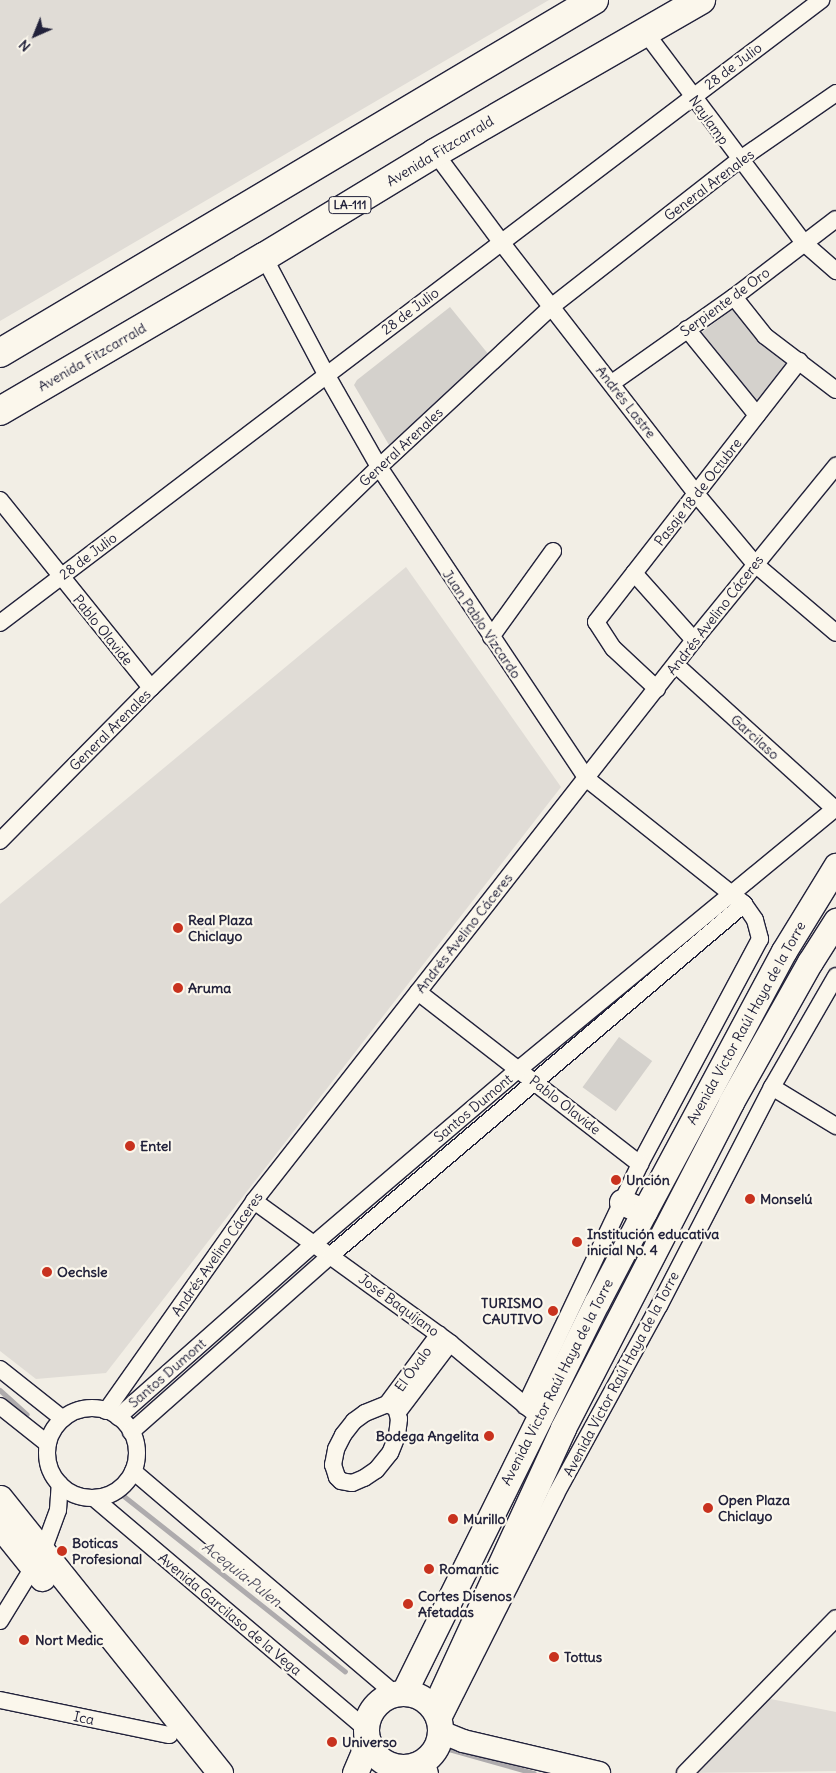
<!DOCTYPE html>
<meta charset="utf-8">
<style>
body{margin:0}
#map{position:relative;width:836px;height:1773px;overflow:hidden;background:#f2eee5;font-family:Delius,sans-serif}
div>[style]{position:absolute}
.built>*{inset:0;background:#e0dcd6}
.green>*{inset:0;background:#d4d1cc;transform-origin:0 0}
.stream>*{height:4.5px;margin:-2.25px;padding:0 2.25px;transform-origin:2.25px;border-radius:2.25px;background:#aeabad}
.roads{filter:drop-shadow(1px 0 #22223b) drop-shadow(-1px 0 #22223b) drop-shadow(0 1px #22223b) drop-shadow(0 -1px #22223b)}
.street>*{height:16px;margin:-8px;padding:0 8px;transform-origin:8px;border-radius:8px;background:#fbf7ec}
.street>.ring{margin:-8px;padding:0;box-sizing:content-box;background:none;border:16px solid #fbf7ec;border-radius:50%}
.secondary>*{height:22px;margin:-11px;padding:0 11px;transform-origin:11px;border-radius:11px;background:#fbf7ec}
.primary>*{height:25px;margin:-12.5px;padding:0 12.5px;transform-origin:12.5px;border-radius:12.5px;background:#fbf7ec}
.primary>.ring{margin:-12.5px;padding:0;box-sizing:content-box;background:none;border:25px solid #fbf7ec;border-radius:50%}
.highway>*{height:28px;margin:-14px;padding:0 14px;transform-origin:14px;border-radius:14px;background:#fbf7ec}
.dots>*{width:14px;height:14px;translate:-50% -50%;box-sizing:border-box;border:2px solid #fbf7ec;border-radius:50%}
span{translate:-50% -50%;white-space:nowrap;text-align:center;line-height:1.15;-webkit-text-stroke:4.5px #fbf7ec;paint-order:stroke}
.shield-label span{padding:1px 4px;background:#fbf7ec;border:1px solid;border-radius:4px;-webkit-text-stroke-width:0}
.shield-label{font-size:12px;color:#22223b;font-weight:700}
.street-label{font-size:14px;color:#22223b}
.poi-label{font-size:14px;color:#22223b;font-weight:700}
.left{translate:0 -50%;text-align:left}
.right{translate:-100% -50%;text-align:right}
.water-label{font-size:15px;color:#535263;font-style:italic}
.north{position:absolute;left:10px;top:10px;width:50px;height:50px;-webkit-text-stroke:4px #fbf7ec;paint-order:stroke;rotate:224deg;font-size:14px;font-weight:700;line-height:20px;text-align:center;color:#22223b}
.north::after{content:'';display:block;margin:auto;width:18px;height:22px;background:#22223b;clip-path:polygon(50% 0,100% 100%,50% 72%,0 100%)}
</style>
<div id="map">
<div class="built">
<div style="clip-path:polygon(0 0,549px 0,0 321px)"></div>
<div style="clip-path:polygon(406px 567px,561px 787px,106px 1373px,36px 1379px,0 1351px,0 904px)"></div>
<div style="clip-path:polygon(761px 1697px,836px 1712px,836px 1771px,686px 1773px)"></div>
</div>
<div class="green">
<div style="clip-path:polygon(450px 307px,489px 355px,396px 444px,389px 445px,354px 385px,357px 380px)"></div>
<div style="clip-path:polygon(734px 308px,795px 365px,758px 405px,701px 333px)"></div>
<div style="left:619px;top:1037px;width:41px;height:62px;rotate:36deg"></div>
</div>
<div class="stream">
<div style="left:0;top:1390px;width:36px;rotate:42deg"></div>
<div style="left:124px;top:1496px;width:282px;rotate:38.4deg"></div>
<div style="left:449px;top:1749px;width:88px;rotate:15.8deg"></div>
</div>
<div class="roads">
<div class="street">
<div style="left:645px;top:32px;width:264px;rotate:53deg"></div>
<div style="left:804px;top:243px;width:43px;rotate:41.2deg"></div>
<div style="left:435px;top:153px;width:111px;rotate:53.4deg"></div>
<div style="left:501px;top:242px;width:320px;rotate:52.2deg"></div>
<div style="left:697px;top:495px;width:90px;rotate:50deg"></div>
<div style="left:755px;top:564px;width:106px;rotate:40.4deg"></div>
<div style="left:264px;top:257px;width:132px;rotate:62.1deg"></div>
<div style="left:326px;top:374px;width:107px;rotate:60.3deg"></div>
<div style="left:379px;top:467px;width:375px;rotate:56.3deg"></div>
<div style="left:587px;top:779px;width:201px;rotate:38.5deg"></div>
<div style="left:744px;top:904px;width:19px;rotate:55deg"></div>
<div style="left:755px;top:920px;width:20px;rotate:75deg"></div>
<div style="left:760px;top:939px;width:255px;rotate:118.1deg"></div>
<div style="left:640px;top:1164px;width:268px;rotate:115.4deg"></div>
<div style="left:734px;top:297px;width:50px;rotate:51.5deg"></div>
<div style="left:765px;top:336px;width:89px;rotate:37.3deg"></div>
<div style="left:687px;top:329px;width:111px;rotate:50.9deg"></div>
<div style="left:612px;top:383px;width:149px;rotate:-35.2deg"></div>
<div style="left:734px;top:297px;width:128px;rotate:-37.4deg"></div>
<div style="left:0;top:500px;width:241px;rotate:51.2deg"></div>
<div style="left:634px;top:573px;width:90px;rotate:48.2deg"></div>
<div style="left:0;top:623px;width:1031px;rotate:-37.19deg"></div>
<div style="left:491px;top:637px;width:106px;rotate:-54.2deg"></div>
<div style="left:676px;top:665px;width:215px;rotate:42.2deg"></div>
<div style="left:657px;top:689px;width:60px;rotate:-137deg"></div>
<div style="left:613px;top:648px;width:31px;rotate:-123deg"></div>
<div style="left:596px;top:622px;width:331px;rotate:-52.1deg"></div>
<div style="left:0;top:841px;width:215px;rotate:-45.4deg"></div>
<div style="left:151px;top:688px;width:318px;rotate:-44.1deg"></div>
<div style="left:379px;top:467px;width:235px;rotate:-42.9deg"></div>
<div style="left:551px;top:307px;width:239px;rotate:-38deg"></div>
<div style="left:739px;top:160px;width:118px;rotate:-34.6deg"></div>
<div style="left:418px;top:992px;width:281px;rotate:37.8deg"></div>
<div style="left:772px;top:1087px;width:75px;rotate:31.4deg"></div>
<div style="left:254px;top:1201px;width:242px;rotate:35.9deg"></div>
<div style="left:450px;top:1343px;width:108px;rotate:39.7deg"></div>
<div style="left:0;top:1369px;width:80px;rotate:38.4deg"></div>
<div style="left:387px;top:1404px;width:10px;rotate:24deg"></div>
<div style="left:396px;top:1408px;width:11px;rotate:75deg"></div>
<div style="left:399px;top:1419px;width:17px;rotate:97deg"></div>
<div style="left:397px;top:1436px;width:18px;rotate:112deg"></div>
<div style="left:390px;top:1453px;width:22px;rotate:129deg"></div>
<div style="left:376px;top:1470px;width:14px;rotate:146deg"></div>
<div style="left:364px;top:1478px;width:13px;rotate:157deg"></div>
<div style="left:352px;top:1483px;width:11px;rotate:-170deg"></div>
<div style="left:341px;top:1481px;width:6px;rotate:-135deg"></div>
<div style="left:337px;top:1477px;width:13px;rotate:-108deg"></div>
<div style="left:333px;top:1465px;width:16px;rotate:-79deg"></div>
<div style="left:336px;top:1449px;width:16px;rotate:-63deg"></div>
<div style="left:343px;top:1435px;width:18px;rotate:-52deg"></div>
<div style="left:354px;top:1421px;width:14px;rotate:-36deg"></div>
<div style="left:365px;top:1413px;width:24px;rotate:-22deg"></div>
<div style="left:387px;top:1404px;width:87px;rotate:-53.4deg"></div>
<div style="left:0;top:1406px;width:61px;rotate:38.4deg"></div>
<div class="ring" style="left:47px;top:1408px;width:74px;height:74px"></div>
<div style="left:106px;top:1411px;width:257px;rotate:-54.8deg"></div>
<div style="left:254px;top:1201px;width:713px;rotate:-51.89deg"></div>
<div style="left:694px;top:640px;width:225px;rotate:-50.8deg"></div>
<div style="left:398px;top:1412px;width:86px;rotate:-53deg"></div>
<div style="left:118px;top:1417px;width:263px;rotate:-41.5deg"></div>
<div style="left:315px;top:1243px;width:268px;rotate:-40.5deg"></div>
<div style="left:519px;top:1069px;width:411px;rotate:-39.5deg"></div>
<div style="left:131px;top:1432px;width:267px;rotate:-41.5deg"></div>
<div style="left:331px;top:1255px;width:542px;rotate:-40.36deg"></div>
<div style="left:133px;top:1471px;width:343px;rotate:40.4deg"></div>
<div style="left:95px;top:1499px;width:355px;rotate:40.3deg"></div>
<div style="left:0;top:1621px;width:82px;rotate:-58.4deg"></div>
<div style="left:43px;top:1551px;width:44px;rotate:-69.9deg"></div>
<div style="left:58px;top:1510px;width:26px;rotate:-86deg"></div>
<div style="left:0;top:1700px;width:173px;rotate:11.7deg"></div>
<div style="left:441px;top:1723px;width:256px;rotate:-63.3deg"></div>
<div style="left:556px;top:1494px;width:214px;rotate:-61.3deg"></div>
<div style="left:659px;top:1306px;width:246px;rotate:-62.7deg"></div>
<div style="left:772px;top:1087px;width:128px;rotate:-60deg"></div>
<div style="left:405px;top:1767px;width:7px;rotate:56deg"></div>
<div style="left:685px;top:1773px;width:216px;rotate:-45.7deg"></div>
</div>
<div class="secondary">
<div style="left:441px;top:1732px;width:24px;rotate:22deg"></div>
<div style="left:463px;top:1741px;width:140px;rotate:13.2deg"></div>
<div style="left:422px;top:1762px;width:12px;rotate:66deg"></div>
</div>
<div class="primary">
<div style="left:622px;top:1202px;width:24px;rotate:24deg"></div>
<div style="left:0;top:1498px;width:352px;rotate:51.3deg"></div>
<div style="left:0;top:1526px;width:67px;rotate:51.1deg"></div>
<div style="left:404px;top:1692px;width:435px;rotate:-63.7deg"></div>
<div style="left:597px;top:1302px;width:102px;rotate:-62.4deg"></div>
<div style="left:644px;top:1212px;width:296px;rotate:-61.8deg"></div>
<div style="left:784px;top:951px;width:100px;rotate:-58.5deg"></div>
<div class="ring" style="left:366px;top:1693px;width:49px;height:49px"></div>
<div style="left:434px;top:1709px;width:309px;rotate:-65.3deg"></div>
<div style="left:563px;top:1428px;width:367px;rotate:-62.7deg"></div>
<div style="left:731px;top:1102px;width:161px;rotate:-60.6deg"></div>
<div style="left:810px;top:962px;width:49px;rotate:-57.6deg"></div>
<div style="left:355px;top:1773px;width:34px;rotate:-67deg"></div>
</div>
<div class="highway">
<div style="left:0;top:353px;width:691px;rotate:-30.72deg"></div>
<div style="left:0;top:411px;width:306px;rotate:-30.3deg"></div>
<div style="left:264px;top:257px;width:200px;rotate:-31.3deg"></div>
<div style="left:435px;top:153px;width:307px;rotate:-29.9deg"></div>
</div>
</div>
<div class="dots">
<div style="left:178px;top:928px;background:#c8321e"></div>
<div style="left:178px;top:988px;background:#c8321e"></div>
<div style="left:130px;top:1146px;background:#c8321e"></div>
<div style="left:616px;top:1180px;background:#c8321e"></div>
<div style="left:750px;top:1199px;background:#c8321e"></div>
<div style="left:577px;top:1242px;background:#c8321e"></div>
<div style="left:47px;top:1272px;background:#c8321e"></div>
<div style="left:553px;top:1311px;background:#c8321e"></div>
<div style="left:489px;top:1436px;background:#c8321e"></div>
<div style="left:708px;top:1508px;background:#c8321e"></div>
<div style="left:453px;top:1519px;background:#c8321e"></div>
<div style="left:62px;top:1551px;background:#c8321e"></div>
<div style="left:429px;top:1569px;background:#c8321e"></div>
<div style="left:408px;top:1604px;background:#c8321e"></div>
<div style="left:24px;top:1640px;background:#c8321e"></div>
<div style="left:554px;top:1657px;background:#c8321e"></div>
<div style="left:332px;top:1742px;background:#c8321e"></div>
</div>
<div class="shield-label">
<span style="left:350px;top:205px">LA-111</span>
</div>
<div class="street-label">
<span style="left:733px;top:66px;rotate:-37deg">28 de Julio</span>
<span style="left:709px;top:120px;rotate:54deg">Naylamp</span>
<span style="left:440px;top:151px;rotate:-31deg">Avenida Fitzcarrald</span>
<span style="left:709px;top:185px;rotate:-37deg">General Arenales</span>
<span style="left:725px;top:302px;rotate:-36deg">Serpiente de Oro</span>
<span style="left:410px;top:311px;rotate:-37deg">28 de Julio</span>
<span style="left:92px;top:357px;rotate:-30deg">Avenida Fitzcarrald</span>
<span style="left:626px;top:402px;rotate:52deg">Andrés Lastre</span>
<span style="left:401px;top:447px;rotate:-43deg">General Arenales</span>
<span style="left:698px;top:492px;rotate:-52deg">Pasaje 18 de Octubre</span>
<span style="left:88px;top:556px;rotate:-37deg">28 de Julio</span>
<span style="left:715px;top:615px;rotate:-52deg">Andrés Avelino Cáceres</span>
<span style="left:482px;top:624px;rotate:56deg">Juan Pablo Vizcardo</span>
<span style="left:103px;top:630px;rotate:51deg">Pablo Olavide</span>
<span style="left:110px;top:730px;rotate:-45deg">General Arenales</span>
<span style="left:755px;top:737px;rotate:42deg">Garcilaso</span>
<span style="left:464px;top:933px;rotate:-52deg">Andrés Avelino Cáceres</span>
<span style="left:746px;top:1023px;rotate:-61deg">Avenida Victor Raúl Haya de la Torre</span>
<span style="left:565px;top:1105px;rotate:38deg">Pablo Olavide</span>
<span style="left:473px;top:1108px;rotate:-40deg">Santos Dumont</span>
<span style="left:217px;top:1254px;rotate:-55deg">Andrés Avelino Cáceres</span>
<span style="left:399px;top:1305px;rotate:36deg">José Baquíjano</span>
<span style="left:413px;top:1369px;rotate:-54deg">El Óvalo</span>
<span style="left:167px;top:1373px;rotate:-41deg">Santos Dumont</span>
<span style="left:621px;top:1374px;rotate:-62deg">Avenida Víctor Raúl Haya de la Torre</span>
<span style="left:557px;top:1382px;rotate:-63deg">Avenida Victor Raúl Haya de la Torre</span>
<span style="left:230px;top:1614px;rotate:40deg">Avenida Garcilaso de la Vega</span>
<span style="left:84px;top:1718px;rotate:12deg">Ica</span>
</div>
<div class="poi-label">
<span class="left" style="left:188px;top:928px">Real Plaza<br>Chiclayo</span>
<span class="left" style="left:188px;top:988px">Aruma</span>
<span class="left" style="left:140px;top:1146px">Entel</span>
<span class="left" style="left:626px;top:1180px">Unción</span>
<span class="left" style="left:760px;top:1199px">Monselú</span>
<span class="left" style="left:587px;top:1242px">Institución educativa<br>inicial No. 4</span>
<span class="left" style="left:57px;top:1272px">Oechsle</span>
<span class="right" style="left:543px;top:1311px">TURISMO<br>CAUTIVO</span>
<span class="right" style="left:479px;top:1436px">Bodega Angelita</span>
<span class="left" style="left:718px;top:1508px">Open Plaza<br>Chiclayo</span>
<span class="left" style="left:463px;top:1519px">Murillo</span>
<span class="left" style="left:72px;top:1551px">Boticas<br>Profesional</span>
<span class="left" style="left:439px;top:1569px">Romantic</span>
<span class="left" style="left:418px;top:1604px">Cortes Disenos<br>Afetadas</span>
<span class="left" style="left:35px;top:1640px">Nort Medic</span>
<span class="left" style="left:564px;top:1657px">Tottus</span>
<span class="left" style="left:342px;top:1742px">Universo</span>
</div>
<div class="water-label">
<span style="left:242px;top:1574px;rotate:38deg">Acequia Pulen</span>
</div>
<div class="north">N</div>
</div>
